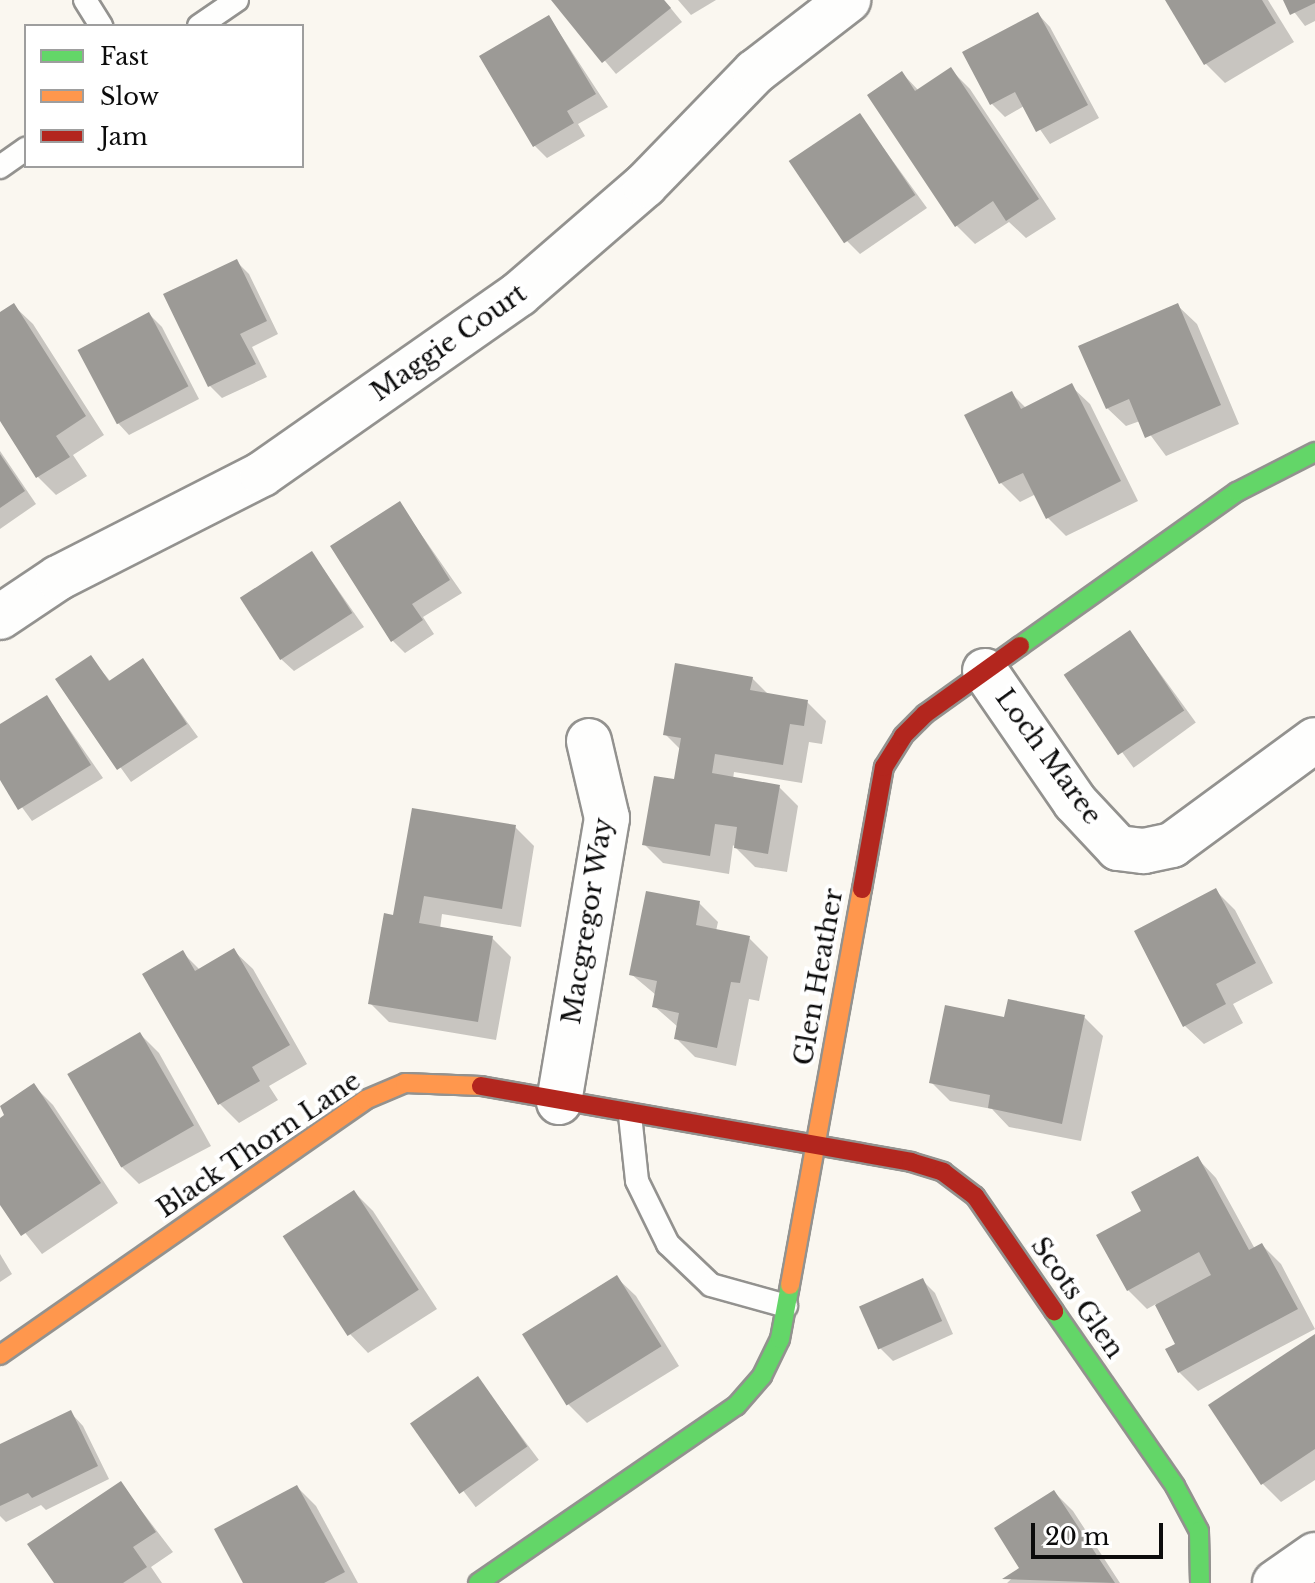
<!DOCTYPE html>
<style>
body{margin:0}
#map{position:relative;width:1315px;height:1583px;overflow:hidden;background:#faf7f0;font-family:"Libre Baskerville",serif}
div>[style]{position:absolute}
.shadow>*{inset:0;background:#0003;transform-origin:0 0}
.building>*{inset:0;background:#9c9a96;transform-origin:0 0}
.roads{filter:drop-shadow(2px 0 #93928f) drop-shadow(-2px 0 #93928f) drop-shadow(0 2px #93928f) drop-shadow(0 -2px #93928f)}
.lane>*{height:22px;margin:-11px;padding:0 11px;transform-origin:11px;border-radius:11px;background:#fefefd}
.street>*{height:44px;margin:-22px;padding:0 22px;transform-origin:22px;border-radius:22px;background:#fefefd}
.fast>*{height:18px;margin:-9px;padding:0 9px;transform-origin:9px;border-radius:9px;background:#63d668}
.slow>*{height:18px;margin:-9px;padding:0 9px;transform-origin:9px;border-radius:9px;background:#ff974d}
.jam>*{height:18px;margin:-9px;padding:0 9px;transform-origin:9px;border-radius:9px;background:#b3261e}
span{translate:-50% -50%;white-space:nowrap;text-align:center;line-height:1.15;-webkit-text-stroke:8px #fff;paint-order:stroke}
.street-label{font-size:26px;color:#0c0c0c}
.legend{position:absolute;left:24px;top:24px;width:280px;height:144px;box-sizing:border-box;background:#fff;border:2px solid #9e9e9e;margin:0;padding:10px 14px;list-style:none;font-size:24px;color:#0c0c0c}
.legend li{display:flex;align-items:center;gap:16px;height:40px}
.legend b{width:40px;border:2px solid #9e9e9e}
.scale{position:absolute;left:1031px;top:1523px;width:132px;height:36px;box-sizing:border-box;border:4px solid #0c0c0c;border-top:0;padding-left:10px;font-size:24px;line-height:28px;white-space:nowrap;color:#0c0c0c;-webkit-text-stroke:6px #fff;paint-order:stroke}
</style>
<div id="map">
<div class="shadow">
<div style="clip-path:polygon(554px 0,664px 0,682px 22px,616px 74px)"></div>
<div style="clip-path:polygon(678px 0,716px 0,691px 15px)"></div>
<div style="clip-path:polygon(1167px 0,1268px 0,1294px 42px,1225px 83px,1206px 64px)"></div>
<div style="clip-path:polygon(1285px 0,1315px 0,1315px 21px,1305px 26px)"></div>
<div style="clip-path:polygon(1038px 14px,1050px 27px,1099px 118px,1050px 144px,1024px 106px,1005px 117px,992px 104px)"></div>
<div style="clip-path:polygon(549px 17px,608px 107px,578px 124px,585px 136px,547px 158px,534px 145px)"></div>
<div style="clip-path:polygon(951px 70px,970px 89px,1056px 219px,1026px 238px,1009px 222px,975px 244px,956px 225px,902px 73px,919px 91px)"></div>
<div style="clip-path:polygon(860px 116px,927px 208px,860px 254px,847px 241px)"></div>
<div style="clip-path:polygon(236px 261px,249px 274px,278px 334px,252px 347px,267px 377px,222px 398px,210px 386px)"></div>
<div style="clip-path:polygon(14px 306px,33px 324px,104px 435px,73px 455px,87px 476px,56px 495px,38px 477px,0 417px,0 314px)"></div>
<div style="clip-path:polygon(1178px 306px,1197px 324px,1239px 424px,1166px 456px,1140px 421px,1126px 426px,1107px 408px)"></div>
<div style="clip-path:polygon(149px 314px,162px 327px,199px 399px,129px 435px,117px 422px)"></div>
<div style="clip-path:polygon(1071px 386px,1090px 404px,1138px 501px,1066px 536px,1047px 517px,1036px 494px,1020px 502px,1001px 483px,967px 416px,1012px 394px,1026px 408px)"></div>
<div style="clip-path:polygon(0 451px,36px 504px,0 529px)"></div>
<div style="clip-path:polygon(400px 504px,462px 593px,423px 617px,434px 634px,405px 653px,392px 640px)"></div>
<div style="clip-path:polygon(312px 553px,364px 627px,294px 671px,281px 659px)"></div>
<div style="left:1130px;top:632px;width:112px;height:77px;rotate:54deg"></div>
<div style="clip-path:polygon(91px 658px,111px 682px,143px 661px,198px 737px,131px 782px,58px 680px)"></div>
<div style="clip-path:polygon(752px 678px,769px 695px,807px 702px,826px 721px,822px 744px,809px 742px,802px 783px,734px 772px,733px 779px,779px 787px,798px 806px,787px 872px,755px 867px,733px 845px,729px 874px,663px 863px,644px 844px,676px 782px,681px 750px,665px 734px)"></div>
<div style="clip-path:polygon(47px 697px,103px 778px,32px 821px,0 777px,0 727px)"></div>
<div style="clip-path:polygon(515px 827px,534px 846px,521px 927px,442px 914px,440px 929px,492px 938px,511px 957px,496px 1040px,389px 1022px,370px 1003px,395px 917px)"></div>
<div style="clip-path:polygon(1216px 891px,1235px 910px,1273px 983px,1233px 1004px,1243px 1023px,1204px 1044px,1185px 1026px)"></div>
<div style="clip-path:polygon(699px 903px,718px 922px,716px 931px,749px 938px,768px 957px,759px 1001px,749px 999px,736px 1066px,695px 1057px,676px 1038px,678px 1027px,654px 1006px,656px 995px,631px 974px)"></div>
<div style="clip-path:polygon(234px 951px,253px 969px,307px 1064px,269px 1086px,278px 1100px,239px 1123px,220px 1104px,144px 975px,183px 953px,200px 970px)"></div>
<div style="clip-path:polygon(1084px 1017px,1103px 1036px,1081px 1141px,1009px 1127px,992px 1109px,950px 1101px,931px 1082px,1005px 1020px)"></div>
<div style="clip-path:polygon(140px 1034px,159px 1053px,211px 1146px,139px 1184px,120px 1165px,69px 1074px)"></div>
<div style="clip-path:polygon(34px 1086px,53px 1105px,118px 1203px,42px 1254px,0 1201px,0 1120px)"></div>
<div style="clip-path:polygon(1198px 1159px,1216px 1178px,1255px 1249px,1262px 1245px,1281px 1264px,1315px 1329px,1198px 1391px,1179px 1372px,1178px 1345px,1156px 1304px,1147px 1309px,1128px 1290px,1144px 1212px)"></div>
<div style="clip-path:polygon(354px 1192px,373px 1211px,437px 1309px,368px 1353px,350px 1334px,286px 1236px)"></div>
<div style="clip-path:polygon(0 1254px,12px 1274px,0 1282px)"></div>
<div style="clip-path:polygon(617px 1278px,636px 1296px,679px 1366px,587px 1423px,568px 1404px,525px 1335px)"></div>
<div style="clip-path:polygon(922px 1280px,935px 1293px,953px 1334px,893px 1361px,880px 1348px)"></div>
<div style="clip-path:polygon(1315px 1337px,1315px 1480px,1281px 1502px,1262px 1483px)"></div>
<div style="left:478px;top:1379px;width:101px;height:79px;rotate:53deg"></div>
<div style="clip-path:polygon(71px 1413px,83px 1426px,109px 1479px,46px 1510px,41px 1505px,6px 1522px,0 1516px,0 1446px)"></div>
<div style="clip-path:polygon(121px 1484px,173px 1552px,151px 1567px,162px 1583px,56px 1583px)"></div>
<div style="clip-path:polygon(297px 1487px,316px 1506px,358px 1583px,245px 1583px)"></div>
<div style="clip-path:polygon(1054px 1492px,1073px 1511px,1120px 1583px,1007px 1583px,1022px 1569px)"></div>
</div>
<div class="building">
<div style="clip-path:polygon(551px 0,664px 0,671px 8px,602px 63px)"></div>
<div style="clip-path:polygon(1165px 0,1262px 0,1276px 23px,1204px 65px)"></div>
<div style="clip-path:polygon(1283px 0,1315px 0,1315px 3px,1290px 15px)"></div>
<div style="clip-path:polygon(1038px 12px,1088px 105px,1036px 132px,1015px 92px,990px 105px,962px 52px)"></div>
<div style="clip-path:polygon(549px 15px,596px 94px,567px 111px,574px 123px,533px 147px,479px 56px)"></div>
<div style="clip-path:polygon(951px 67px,1039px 199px,1006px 221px,993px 201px,955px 227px,867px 95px,902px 71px,915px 91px)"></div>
<div style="left:860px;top:113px;width:99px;height:86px;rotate:56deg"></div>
<div style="clip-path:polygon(237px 259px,267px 321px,240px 334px,256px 364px,208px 387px,163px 294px)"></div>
<div style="clip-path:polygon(14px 303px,86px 416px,56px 436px,70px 457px,36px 478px,0 421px,0 312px)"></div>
<div style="clip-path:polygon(1178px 303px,1221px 405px,1145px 438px,1129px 399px,1106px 409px,1078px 346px)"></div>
<div style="left:149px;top:312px;width:84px;height:81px;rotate:62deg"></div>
<div style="clip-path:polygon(1072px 383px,1121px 481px,1046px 519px,1023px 473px,999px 484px,964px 415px,1012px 391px,1021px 409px)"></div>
<div style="clip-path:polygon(0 454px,25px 491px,0 508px)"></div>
<div style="clip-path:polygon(400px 501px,450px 580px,412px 604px,423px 620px,391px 642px,330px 546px)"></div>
<div style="left:312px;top:551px;width:74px;height:86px;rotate:57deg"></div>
<div style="left:1130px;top:630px;width:97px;height:80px;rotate:56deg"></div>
<div style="clip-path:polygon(91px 655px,109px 681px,143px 658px,187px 724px,117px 770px,55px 679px)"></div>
<div style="clip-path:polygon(675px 663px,753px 677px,750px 690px,808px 700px,804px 726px,790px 724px,783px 765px,715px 754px,712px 773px,780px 785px,768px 854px,734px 848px,737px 827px,715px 824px,710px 856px,642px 845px,654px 776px,674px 779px,681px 738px,663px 735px)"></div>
<div style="clip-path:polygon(47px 695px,91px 765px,18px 810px,0 780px,0 724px)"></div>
<div style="clip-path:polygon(412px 808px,516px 825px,502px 909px,424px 896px,419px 923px,493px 936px,478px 1022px,368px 1004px,384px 913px,393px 915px)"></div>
<div style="clip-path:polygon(1216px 888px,1256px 963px,1216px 984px,1226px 1004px,1183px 1027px,1134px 931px)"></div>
<div style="clip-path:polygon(646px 891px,700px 901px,696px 925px,750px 936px,740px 983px,731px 982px,717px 1048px,674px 1039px,679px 1013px,652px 1007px,657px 981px,629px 975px)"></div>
<div style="clip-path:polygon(234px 948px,290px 1045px,252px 1067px,260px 1081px,218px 1105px,142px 974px,183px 950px,195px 971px)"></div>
<div style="clip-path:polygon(1008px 999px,1085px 1015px,1062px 1124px,988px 1108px,990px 1095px,929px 1083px,945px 1005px,1004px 1017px)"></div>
<div style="left:140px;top:1032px;width:108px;height:84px;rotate:60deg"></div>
<div style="clip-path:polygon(34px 1083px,101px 1183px,21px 1236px,0 1205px,0 1118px,4px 1115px,0 1106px)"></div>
<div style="clip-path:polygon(1198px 1156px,1249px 1250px,1262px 1243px,1298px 1309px,1178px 1373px,1165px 1349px,1175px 1344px,1155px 1305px,1211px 1275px,1199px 1252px,1127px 1291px,1096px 1235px,1141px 1211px,1131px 1192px)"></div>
<div style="left:354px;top:1190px;width:119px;height:85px;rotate:57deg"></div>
<div style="left:617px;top:1275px;width:84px;height:112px;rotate:58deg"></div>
<div style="left:923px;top:1278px;width:47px;height:70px;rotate:66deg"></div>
<div style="clip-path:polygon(1315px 1334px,1315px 1449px,1261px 1485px,1208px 1405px)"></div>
<div style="left:478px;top:1376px;width:86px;height:83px;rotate:55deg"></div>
<div style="clip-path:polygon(71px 1410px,98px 1466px,32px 1498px,28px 1493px,0 1506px,0 1444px)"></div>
<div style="clip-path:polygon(121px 1481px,156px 1532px,133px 1547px,147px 1567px,123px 1583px,54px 1583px,27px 1544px)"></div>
<div style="clip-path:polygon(297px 1485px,345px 1572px,324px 1583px,243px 1583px,214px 1529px)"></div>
<div style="clip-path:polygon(1054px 1490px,1115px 1583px,1002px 1579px,1019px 1568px,994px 1528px)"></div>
</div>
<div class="roads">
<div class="lane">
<div style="left:85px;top:0;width:31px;rotate:58deg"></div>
<div style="left:199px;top:26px;width:46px;rotate:-34.4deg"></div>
<div style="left:0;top:167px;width:32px;rotate:-35deg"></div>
<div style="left:630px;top:1115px;width:66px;rotate:83.9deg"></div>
<div style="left:637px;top:1181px;width:70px;rotate:63.8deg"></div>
<div style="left:668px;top:1244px;width:59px;rotate:43.6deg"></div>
<div style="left:711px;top:1285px;width:78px;rotate:15.6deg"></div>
</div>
<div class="street">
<div style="left:0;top:617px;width:70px;rotate:-33.9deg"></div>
<div style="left:58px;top:578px;width:229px;rotate:-27deg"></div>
<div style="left:262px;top:474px;width:314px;rotate:-35deg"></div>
<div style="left:519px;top:294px;width:167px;rotate:-40.9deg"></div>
<div style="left:645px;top:185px;width:158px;rotate:-45.8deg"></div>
<div style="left:755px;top:72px;width:118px;rotate:-37.7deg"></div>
<div style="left:985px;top:671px;width:159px;rotate:55.5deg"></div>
<div style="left:1075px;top:802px;width:63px;rotate:46.9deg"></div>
<div style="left:1118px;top:848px;width:26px;rotate:7deg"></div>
<div style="left:1144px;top:851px;width:29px;rotate:-12deg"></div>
<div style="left:1172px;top:845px;width:177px;rotate:-36.3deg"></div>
<div style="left:559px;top:1102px;width:288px;rotate:-80.4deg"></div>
<div style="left:607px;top:818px;width:79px;rotate:-103.2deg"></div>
<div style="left:1275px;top:1583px;width:49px;rotate:-35deg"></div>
</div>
<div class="fast">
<div style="left:1020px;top:646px;width:266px;rotate:-35.4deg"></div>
<div style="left:1237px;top:492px;width:88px;rotate:-27.1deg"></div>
<div style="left:1054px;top:1311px;width:213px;rotate:55.3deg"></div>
<div style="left:1175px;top:1486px;width:51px;rotate:61.9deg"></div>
<div style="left:1199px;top:1531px;width:52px;rotate:88.9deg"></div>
<div style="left:478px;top:1583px;width:313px;rotate:-34.5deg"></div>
<div style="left:736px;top:1406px;width:40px;rotate:-49deg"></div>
<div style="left:762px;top:1376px;width:41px;rotate:-64.1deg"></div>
<div style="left:780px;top:1339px;width:55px;rotate:-79.5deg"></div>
</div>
<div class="slow">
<div style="left:790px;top:1285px;width:402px;rotate:-79.7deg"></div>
<div style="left:0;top:1355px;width:445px;rotate:-34.9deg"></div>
<div style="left:365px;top:1100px;width:43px;rotate:-23deg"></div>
<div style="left:405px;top:1083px;width:76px;rotate:2.3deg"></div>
</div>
<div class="jam">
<div style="left:862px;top:889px;width:124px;rotate:-79.8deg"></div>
<div style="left:884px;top:767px;width:36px;rotate:-58deg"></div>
<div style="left:903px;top:736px;width:31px;rotate:-45deg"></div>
<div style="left:925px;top:714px;width:117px;rotate:-35.6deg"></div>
<div style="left:481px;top:1086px;width:437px;rotate:10deg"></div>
<div style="left:911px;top:1162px;width:34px;rotate:17deg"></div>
<div style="left:943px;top:1172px;width:40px;rotate:37deg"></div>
<div style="left:975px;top:1196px;width:140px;rotate:55.5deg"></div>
</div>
</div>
<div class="street-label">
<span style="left:449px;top:343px;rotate:-35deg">Maggie Court</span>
<span style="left:1048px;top:757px;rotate:54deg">Loch Maree</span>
<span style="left:588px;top:921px;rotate:-81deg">Macgregor Way</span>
<span style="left:819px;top:977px;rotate:-80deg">Glen Heather</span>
<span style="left:259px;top:1145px;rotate:-34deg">Black Thorn Lane</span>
<span style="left:1077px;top:1298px;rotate:55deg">Scots Glen</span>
</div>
<ul class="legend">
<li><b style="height:10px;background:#63d668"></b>Fast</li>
<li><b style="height:10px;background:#ff974d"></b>Slow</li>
<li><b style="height:10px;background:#b3261e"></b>Jam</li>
</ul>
<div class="scale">20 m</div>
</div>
